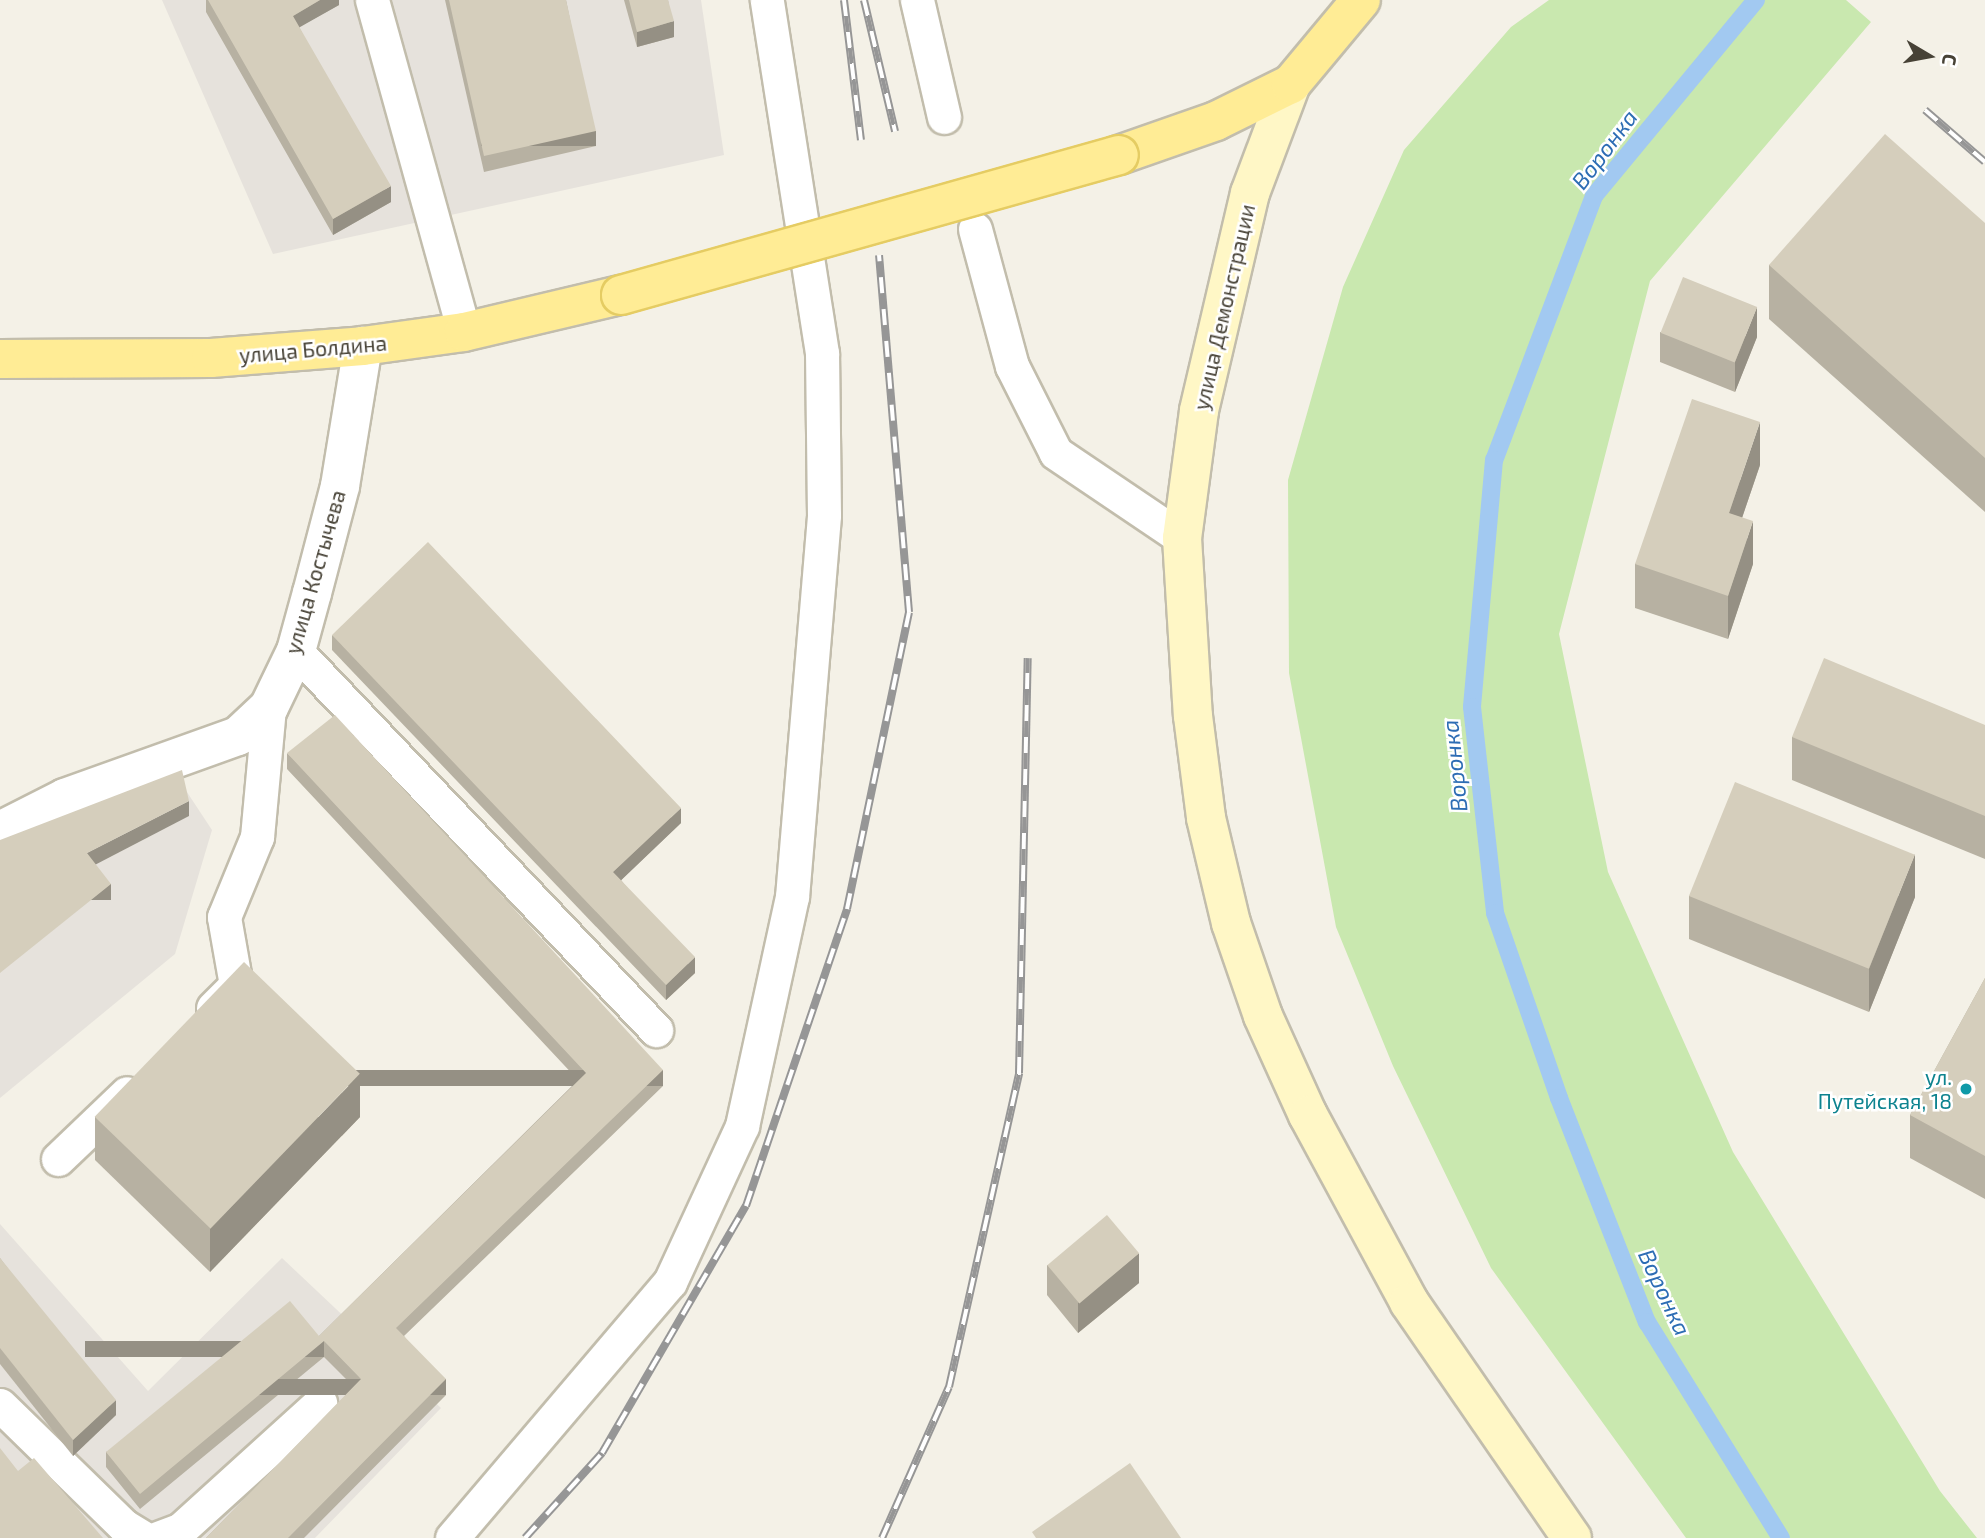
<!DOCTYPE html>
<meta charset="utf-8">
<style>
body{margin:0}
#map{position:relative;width:1985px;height:1538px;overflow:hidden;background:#f4f1e7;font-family:"Exo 2",sans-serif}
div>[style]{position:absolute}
.industrial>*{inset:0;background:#e6e2dc}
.green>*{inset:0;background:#c9e8af}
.stream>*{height:18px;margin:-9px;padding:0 9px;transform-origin:9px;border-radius:9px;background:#a2c9f1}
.roads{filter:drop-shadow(2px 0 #c2bdac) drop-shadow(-2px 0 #c2bdac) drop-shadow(0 2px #c2bdac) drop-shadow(0 -2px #c2bdac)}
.lane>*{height:33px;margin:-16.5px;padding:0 16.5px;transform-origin:16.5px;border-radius:16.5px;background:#fff}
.street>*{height:38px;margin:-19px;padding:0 19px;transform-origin:19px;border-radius:19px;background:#fff}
.secondary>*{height:38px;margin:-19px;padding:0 19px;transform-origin:19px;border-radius:19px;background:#fff7c6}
.primary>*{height:38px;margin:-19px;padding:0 19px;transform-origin:19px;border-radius:19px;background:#ffec95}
.rail>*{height:8px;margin-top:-4px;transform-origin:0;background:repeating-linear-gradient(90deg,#fff 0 16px,#969696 0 32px);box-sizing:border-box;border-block:2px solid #969696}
.bridges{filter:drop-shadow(2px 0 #e5cc63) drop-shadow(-2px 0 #e5cc63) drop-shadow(0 2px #e5cc63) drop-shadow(0 -2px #e5cc63)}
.primary-bridge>*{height:38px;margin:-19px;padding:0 19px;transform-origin:19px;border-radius:19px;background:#ffec95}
.wall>*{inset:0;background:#b7b1a2}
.shaded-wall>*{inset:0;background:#959084;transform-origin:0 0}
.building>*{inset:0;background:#d5cebc;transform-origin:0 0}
.dots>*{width:19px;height:19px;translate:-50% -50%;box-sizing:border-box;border:4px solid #fff;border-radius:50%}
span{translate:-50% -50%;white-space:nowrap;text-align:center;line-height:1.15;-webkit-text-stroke:5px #fff;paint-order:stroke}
.street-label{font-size:21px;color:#474236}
.culture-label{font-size:21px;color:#0d838f}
.right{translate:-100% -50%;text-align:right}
.water-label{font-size:23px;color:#2d6db4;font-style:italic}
.north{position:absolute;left:1894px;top:21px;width:70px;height:70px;-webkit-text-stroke:5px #fff;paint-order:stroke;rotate:100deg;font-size:19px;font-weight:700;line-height:28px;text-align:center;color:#474236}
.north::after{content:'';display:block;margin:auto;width:24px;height:32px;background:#474236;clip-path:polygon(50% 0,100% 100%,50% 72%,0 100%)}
</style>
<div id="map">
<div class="industrial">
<div style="clip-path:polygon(162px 0,701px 0,724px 155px,273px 254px)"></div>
<div style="clip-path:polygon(177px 777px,212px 830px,175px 954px,0 1098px,0 834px)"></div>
<div style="clip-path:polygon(0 1224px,148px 1391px,282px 1258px,441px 1408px,315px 1538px,0 1538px)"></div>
</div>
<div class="green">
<div style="clip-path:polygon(1549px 0,1846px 0,1871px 22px,1650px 281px,1559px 634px,1608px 872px,1733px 1152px,1940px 1491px,1977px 1538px,1686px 1538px,1491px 1268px,1393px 1066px,1336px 927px,1289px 673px,1288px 480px,1343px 287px,1404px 150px,1511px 27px)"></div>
</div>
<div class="stream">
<div style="left:1756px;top:0;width:254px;rotate:129.6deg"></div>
<div style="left:1594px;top:196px;width:282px;rotate:110.7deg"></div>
<div style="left:1494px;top:460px;width:248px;rotate:95.1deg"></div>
<div style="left:1472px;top:707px;width:207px;rotate:83.6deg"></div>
<div style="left:1495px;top:913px;width:196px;rotate:70.9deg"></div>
<div style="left:1559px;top:1098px;width:241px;rotate:68.6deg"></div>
<div style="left:1647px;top:1322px;width:254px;rotate:58.2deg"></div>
</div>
<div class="roads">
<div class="lane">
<div style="left:372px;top:0;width:345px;rotate:74.5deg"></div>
<div style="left:917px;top:0;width:120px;rotate:77deg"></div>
<div style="left:975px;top:229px;width:142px;rotate:74.9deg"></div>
<div style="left:1012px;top:366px;width:97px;rotate:63.2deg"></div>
<div style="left:1056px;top:453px;width:152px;rotate:34deg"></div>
<div style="left:296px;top:651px;width:523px;rotate:46.47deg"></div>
<div style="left:213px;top:1008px;width:33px;rotate:-45deg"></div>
<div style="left:236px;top:985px;width:69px;rotate:-100deg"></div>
<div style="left:224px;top:917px;width:87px;rotate:-67.6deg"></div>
<div style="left:257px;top:837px;width:131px;rotate:-84.7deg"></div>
<div style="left:58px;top:1159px;width:95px;rotate:-43.7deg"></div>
<div style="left:0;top:1405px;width:173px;rotate:44.3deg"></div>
<div style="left:124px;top:1526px;width:23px;rotate:31deg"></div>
<div style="left:158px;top:1538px;width:25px;rotate:-21deg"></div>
<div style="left:181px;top:1529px;width:188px;rotate:-42.2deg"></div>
<div style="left:452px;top:1538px;width:336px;rotate:-49.6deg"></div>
<div style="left:670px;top:1282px;width:172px;rotate:-65.2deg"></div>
<div style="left:742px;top:1126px;width:234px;rotate:-77.7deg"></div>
<div style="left:792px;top:897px;width:383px;rotate:-85.2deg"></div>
<div style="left:824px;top:515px;width:162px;rotate:-90.7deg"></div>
<div style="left:822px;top:353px;width:357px;rotate:-98.9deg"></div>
</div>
<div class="street">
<div style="left:0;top:831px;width:73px;rotate:-26.9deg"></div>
<div style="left:65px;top:798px;width:184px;rotate:-19.7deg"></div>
<div style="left:238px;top:736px;width:42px;rotate:-43.1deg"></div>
<div style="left:269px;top:707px;width:62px;rotate:-64.3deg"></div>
<div style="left:296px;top:651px;width:60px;rotate:-74.6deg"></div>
<div style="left:312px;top:593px;width:111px;rotate:-75.3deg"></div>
<div style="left:340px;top:486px;width:142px;rotate:-80.7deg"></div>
</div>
<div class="secondary">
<div style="left:1291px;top:84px;width:116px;rotate:110.6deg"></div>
<div style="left:1250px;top:193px;width:224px;rotate:103.2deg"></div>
<div style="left:1199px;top:411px;width:128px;rotate:97.6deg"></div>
<div style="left:1182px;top:538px;width:178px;rotate:86.5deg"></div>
<div style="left:1193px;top:716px;width:103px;rotate:82.7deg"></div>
<div style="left:1206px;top:818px;width:108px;rotate:76.6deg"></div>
<div style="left:1231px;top:923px;width:98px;rotate:71deg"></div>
<div style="left:1263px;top:1016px;width:109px;rotate:65.6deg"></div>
<div style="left:1308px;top:1115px;width:213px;rotate:61.6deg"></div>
<div style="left:1409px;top:1302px;width:287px;rotate:55.4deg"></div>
</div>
<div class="primary">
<div style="left:1119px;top:155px;width:103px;rotate:-19.3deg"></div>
<div style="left:1216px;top:121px;width:84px;rotate:-26.3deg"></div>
<div style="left:1291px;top:84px;width:109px;rotate:-50.2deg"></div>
<div style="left:0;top:359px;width:211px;rotate:-0.3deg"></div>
<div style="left:211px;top:358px;width:152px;rotate:-4.5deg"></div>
<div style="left:363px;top:346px;width:102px;rotate:-7.9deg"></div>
<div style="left:464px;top:332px;width:161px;rotate:-13.3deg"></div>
</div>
</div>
<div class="rail">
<div style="left:844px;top:0;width:141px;rotate:83.1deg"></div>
<div style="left:864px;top:0;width:135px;rotate:76.7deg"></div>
<div style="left:1925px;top:110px;width:79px;rotate:40.9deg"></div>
<div style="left:525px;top:1538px;width:115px;rotate:-47.8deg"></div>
<div style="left:602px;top:1453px;width:286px;rotate:-59.8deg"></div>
<div style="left:746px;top:1206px;width:314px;rotate:-71.2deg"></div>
<div style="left:847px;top:909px;width:303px;rotate:-78.2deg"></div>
<div style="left:909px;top:612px;width:358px;rotate:-94.8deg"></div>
<div style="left:882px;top:1538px;width:165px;rotate:-66.1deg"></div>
<div style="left:949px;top:1387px;width:322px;rotate:-77.4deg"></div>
<div style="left:1019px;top:1073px;width:415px;rotate:-88.8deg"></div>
</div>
<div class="bridges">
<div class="primary-bridge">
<div style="left:621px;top:295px;width:517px;rotate:-15.7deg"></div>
</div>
</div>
<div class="wall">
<div style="clip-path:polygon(206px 0,339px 0,339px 5px,299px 27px,391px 202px,333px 235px,206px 12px)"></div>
<div style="clip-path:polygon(445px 0,566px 0,596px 146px,484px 172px)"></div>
<div style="clip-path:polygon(624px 0,668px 0,674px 37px,637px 47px)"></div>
<div style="clip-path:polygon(1985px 223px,1985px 512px,1769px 319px,1769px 265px)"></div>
<div style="clip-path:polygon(1660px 332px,1757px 337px,1735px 392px,1660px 362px)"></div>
<div style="clip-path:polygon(1760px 465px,1742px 518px,1753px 564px,1728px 639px,1635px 608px,1635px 564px)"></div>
<div style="clip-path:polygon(332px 635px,681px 823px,621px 880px,695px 973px,666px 1000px,332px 650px)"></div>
<div style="clip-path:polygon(1985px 725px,1985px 859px,1792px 780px,1792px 737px)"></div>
<div style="clip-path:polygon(287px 753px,663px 1086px,404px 1336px,446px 1395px,304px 1538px,206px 1538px,354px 1387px,324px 1357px,140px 1509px,106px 1467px,106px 1452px,319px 1336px,578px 1080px,287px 769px)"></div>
<div style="clip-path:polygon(1689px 896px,1915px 897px,1869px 1012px,1689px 939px)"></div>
<div style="clip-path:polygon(1985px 978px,1985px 1199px,1910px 1158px,1910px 1115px)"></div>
<div style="clip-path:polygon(95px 1117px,360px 1117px,210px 1272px,95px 1160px)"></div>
<div style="clip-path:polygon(0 1258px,116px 1415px,73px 1456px,0 1364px)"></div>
<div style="clip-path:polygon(1047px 1265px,1139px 1283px,1078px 1333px,1047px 1295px)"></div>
</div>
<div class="shaded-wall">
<div style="clip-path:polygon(320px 0,339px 0,339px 5px,293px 31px,293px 16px)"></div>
<div style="clip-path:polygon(674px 21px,674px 37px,637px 47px,637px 32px)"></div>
<div style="left:596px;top:131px;width:15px;height:115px;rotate:90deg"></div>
<div style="clip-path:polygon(391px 186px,391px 202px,333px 235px,333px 219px)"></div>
<div style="clip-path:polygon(1757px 307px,1757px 337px,1735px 392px,1735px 362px)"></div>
<div style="clip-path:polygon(1760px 422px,1760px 465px,1729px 556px,1729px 513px)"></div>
<div style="clip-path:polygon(1753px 521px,1753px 564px,1728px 639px,1728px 596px)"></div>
<div style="clip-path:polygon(189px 801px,189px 816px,87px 869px,87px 853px)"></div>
<div style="clip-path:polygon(681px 808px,681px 823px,613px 888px,613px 872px)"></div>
<div style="clip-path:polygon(1915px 854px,1915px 897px,1869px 1012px,1869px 969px)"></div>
<div style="left:111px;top:884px;width:16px;height:142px;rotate:90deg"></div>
<div style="clip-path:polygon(695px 957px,695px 973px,666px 1000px,666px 985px)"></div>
<div style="left:663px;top:1070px;width:16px;height:371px;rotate:90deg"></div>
<div style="clip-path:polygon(360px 1074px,360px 1117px,210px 1272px,210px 1229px)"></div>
<div style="clip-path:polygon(1139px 1253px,1139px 1283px,1078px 1333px,1078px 1303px)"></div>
<div style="left:324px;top:1341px;width:16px;height:239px;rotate:90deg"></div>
<div style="left:446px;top:1379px;width:16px;height:224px;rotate:90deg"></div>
<div style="clip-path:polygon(116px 1400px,116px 1415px,73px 1456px,73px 1440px)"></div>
</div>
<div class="building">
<div style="clip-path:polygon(208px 0,320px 0,293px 16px,391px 186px,333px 219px)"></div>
<div style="clip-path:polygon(449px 0,566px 0,596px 131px,484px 156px)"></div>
<div style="clip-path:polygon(629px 0,668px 0,674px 21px,637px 32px)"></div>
<div style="clip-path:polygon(1885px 134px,1985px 223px,1985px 458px,1769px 265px)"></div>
<div style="left:1683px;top:277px;width:80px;height:60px;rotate:22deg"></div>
<div style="clip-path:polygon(1692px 399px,1760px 422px,1729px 513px,1753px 521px,1728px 596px,1635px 564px)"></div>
<div style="clip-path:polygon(428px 542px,681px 808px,613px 872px,695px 957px,666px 985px,332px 635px)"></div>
<div style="clip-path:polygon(1824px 658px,1985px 725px,1985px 816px,1792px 737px)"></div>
<div style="clip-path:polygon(335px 715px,663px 1070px,396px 1328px,446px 1379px,288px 1538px,206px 1538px,361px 1379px,324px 1341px,140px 1494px,106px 1452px,290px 1301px,319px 1336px,586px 1073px,287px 753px)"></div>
<div style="clip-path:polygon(182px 770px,189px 801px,87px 853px,111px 884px,0 973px,0 840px)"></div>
<div style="left:1735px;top:782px;width:194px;height:123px;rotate:22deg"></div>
<div style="left:244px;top:962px;width:161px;height:215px;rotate:44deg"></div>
<div style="clip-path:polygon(1985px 978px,1985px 1156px,1910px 1115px)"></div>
<div style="left:1107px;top:1215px;width:50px;height:78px;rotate:50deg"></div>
<div style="clip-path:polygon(0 1258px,116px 1400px,73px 1440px,0 1348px)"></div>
<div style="clip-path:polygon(0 1448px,18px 1471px,34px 1458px,103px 1538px,0 1538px)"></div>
<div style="clip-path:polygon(1130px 1463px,1181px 1538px,1036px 1538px,1032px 1532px)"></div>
</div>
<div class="dots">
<div style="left:1966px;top:1089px;background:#0f9aa8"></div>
</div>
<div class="street-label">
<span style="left:1224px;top:307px;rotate:-77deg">улица Демонстрации</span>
<span style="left:313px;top:349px;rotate:-5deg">улица Болдина</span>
<span style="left:315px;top:572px;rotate:-74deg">улица Костычева</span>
</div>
<div class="culture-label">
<span class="right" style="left:1952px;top:1089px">ул.<br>Путейская, 18</span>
</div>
<div class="water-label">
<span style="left:1604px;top:149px;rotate:-53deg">Воронка</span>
<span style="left:1454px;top:766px;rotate:-96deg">Воронка</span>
<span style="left:1665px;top:1292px;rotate:65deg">Воронка</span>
</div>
<div class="north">С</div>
</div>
